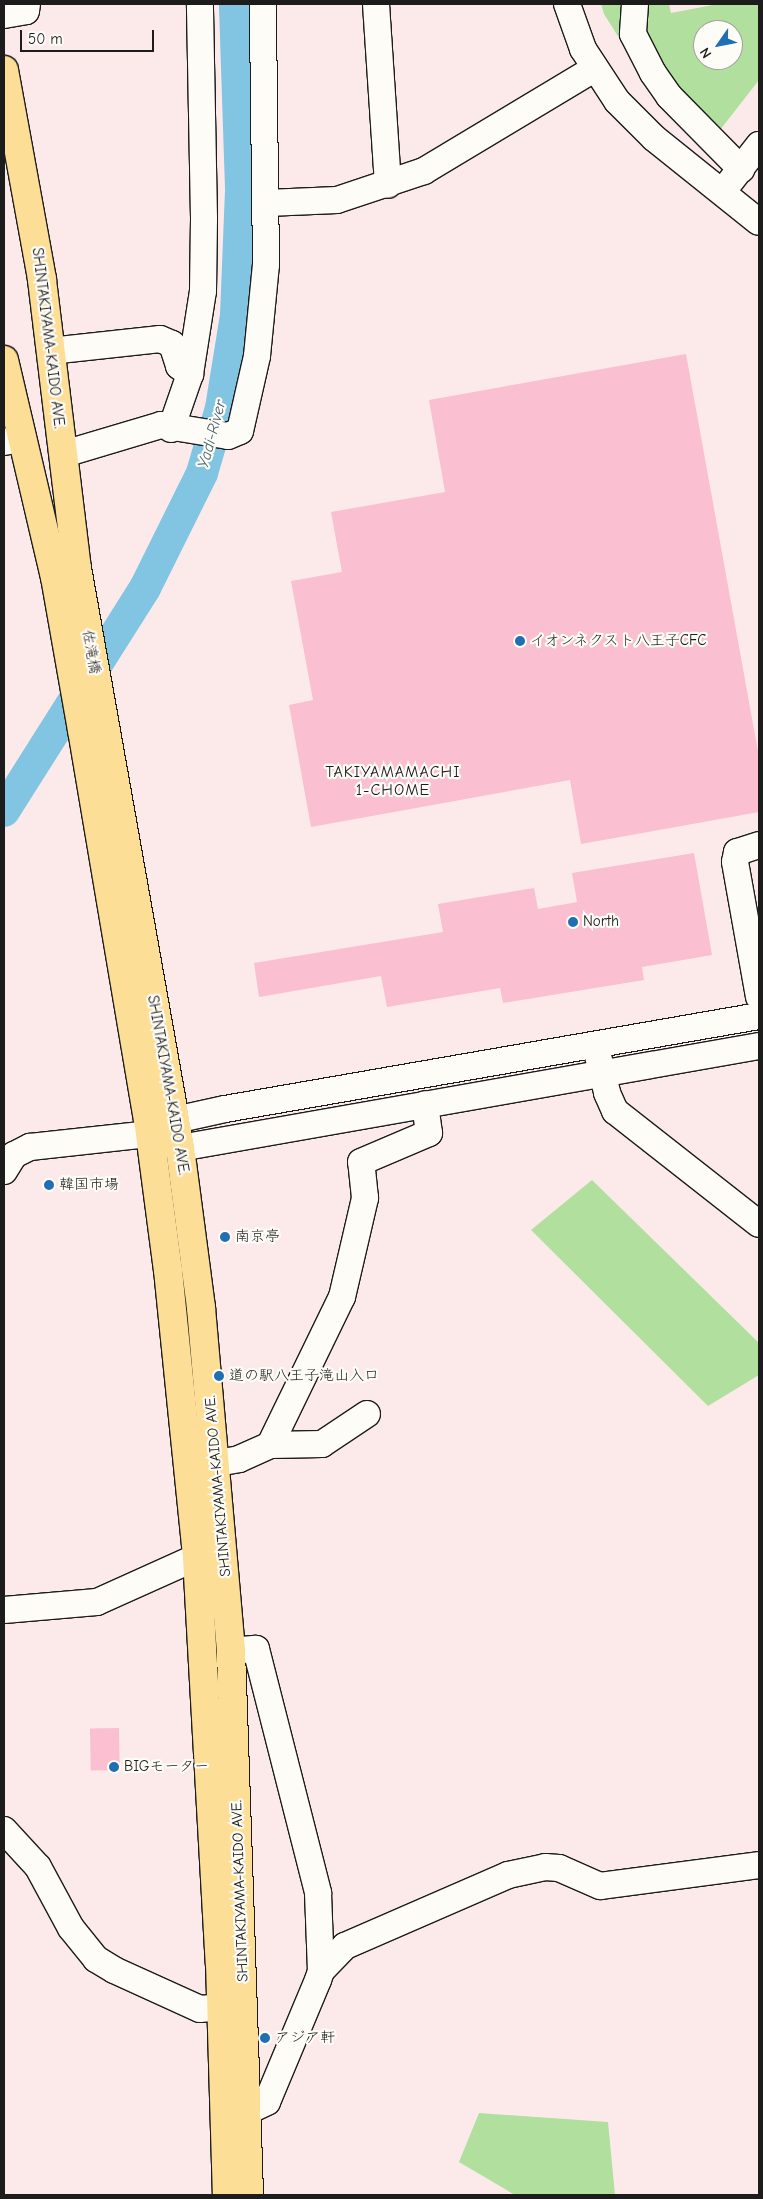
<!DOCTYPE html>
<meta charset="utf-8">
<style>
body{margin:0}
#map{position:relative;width:763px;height:2199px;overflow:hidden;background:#fceaeb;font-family:"Comic Neue","Klee One",sans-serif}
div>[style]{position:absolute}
.green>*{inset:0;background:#b0df9e}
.river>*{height:32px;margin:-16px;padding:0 16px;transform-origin:16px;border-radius:16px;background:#81c5e2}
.building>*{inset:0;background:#fabfd0;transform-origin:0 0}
.roads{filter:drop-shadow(1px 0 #1c1c1c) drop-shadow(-1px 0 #1c1c1c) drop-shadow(0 1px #1c1c1c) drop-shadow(0 -1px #1c1c1c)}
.minor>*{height:26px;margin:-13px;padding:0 13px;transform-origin:13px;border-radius:13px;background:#fdfcf7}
.major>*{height:28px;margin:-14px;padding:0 14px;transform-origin:14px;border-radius:14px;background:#fdde96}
.dots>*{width:14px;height:14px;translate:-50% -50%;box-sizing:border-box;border:2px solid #fdfcf7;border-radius:50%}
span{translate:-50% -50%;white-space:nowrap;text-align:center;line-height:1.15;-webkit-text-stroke:4.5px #fdfcf7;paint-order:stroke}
.street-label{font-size:15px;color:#1c1c1c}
.poi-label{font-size:15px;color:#1c1c1c}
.left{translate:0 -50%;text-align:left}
.water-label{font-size:16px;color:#44606b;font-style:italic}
.neighbourhood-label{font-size:16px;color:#1c1c1c;letter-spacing:1px}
.frame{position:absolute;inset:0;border:5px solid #1c1c1c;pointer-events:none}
.north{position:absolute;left:693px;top:20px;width:50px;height:50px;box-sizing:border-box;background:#fdfcf7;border:1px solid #a3a29f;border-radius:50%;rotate:237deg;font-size:14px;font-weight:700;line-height:20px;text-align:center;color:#1c1c1c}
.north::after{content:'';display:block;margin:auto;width:18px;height:22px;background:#1f6fb2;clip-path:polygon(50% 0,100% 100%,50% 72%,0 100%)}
.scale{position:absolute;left:20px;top:30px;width:134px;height:22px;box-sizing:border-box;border:2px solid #1c1c1c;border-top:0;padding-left:6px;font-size:15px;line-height:18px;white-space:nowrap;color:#1c1c1c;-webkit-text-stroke:4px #fdfcf7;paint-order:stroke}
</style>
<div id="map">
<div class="green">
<div style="clip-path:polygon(evenodd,601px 4px,669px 4px,671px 13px,718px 4px,759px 4px,759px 80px,720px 130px,648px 84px,604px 14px,601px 4px,703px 30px,733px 30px,733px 60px,703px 60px,703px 30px)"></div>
<div style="clip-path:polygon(592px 1180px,759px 1343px,759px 1375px,708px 1406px,531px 1230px)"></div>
<div style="clip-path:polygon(479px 2113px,608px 2122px,615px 2195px,515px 2195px,459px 2162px)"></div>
</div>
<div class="river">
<div style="left:4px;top:811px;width:264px;rotate:-57.7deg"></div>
<div style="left:145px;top:588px;width:128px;rotate:-63.6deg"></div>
<div style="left:202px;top:473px;width:68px;rotate:-73.7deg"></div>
<div style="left:221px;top:408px;width:94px;rotate:-80.8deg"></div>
<div style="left:236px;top:315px;width:127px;rotate:-87.7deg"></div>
<div style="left:241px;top:188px;width:184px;rotate:-91.9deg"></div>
</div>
<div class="building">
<div style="clip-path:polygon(686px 354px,759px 757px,759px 812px,581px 844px,570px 780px,311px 827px,289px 705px,313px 700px,291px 581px,342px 572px,331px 512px,445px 492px,429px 400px)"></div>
<div style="clip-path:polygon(694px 853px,712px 955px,642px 967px,644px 980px,503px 1003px,500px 988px,387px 1007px,381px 976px,259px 997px,254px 963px,443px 932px,438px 904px,534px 888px,538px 909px,577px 902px,572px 873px)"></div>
<div style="left:119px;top:1728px;width:42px;height:29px;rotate:89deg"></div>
</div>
<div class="roads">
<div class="minor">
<div style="left:376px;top:4px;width:181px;rotate:86.2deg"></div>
<div style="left:567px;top:4px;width:48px;rotate:70.4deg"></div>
<div style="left:583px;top:49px;width:62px;rotate:56.8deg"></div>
<div style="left:617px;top:101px;width:52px;rotate:45deg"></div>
<div style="left:654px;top:138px;width:134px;rotate:38.7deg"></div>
<div style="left:635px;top:4px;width:30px;rotate:94deg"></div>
<div style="left:633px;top:34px;width:44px;rotate:62.9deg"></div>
<div style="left:653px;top:73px;width:28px;rotate:55deg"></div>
<div style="left:669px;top:96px;width:103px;rotate:45.4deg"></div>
<div style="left:4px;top:15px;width:22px;rotate:-10deg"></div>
<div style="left:26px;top:11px;width:7px;rotate:-82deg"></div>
<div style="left:730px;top:182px;width:47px;rotate:-51.9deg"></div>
<div style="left:267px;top:203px;width:70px;rotate:-2.5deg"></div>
<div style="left:337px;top:200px;width:92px;rotate:-18.4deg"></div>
<div style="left:424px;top:171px;width:198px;rotate:-31deg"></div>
<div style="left:50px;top:351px;width:111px;rotate:-6.2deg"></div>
<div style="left:160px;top:339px;width:13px;rotate:23deg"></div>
<div style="left:172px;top:344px;width:23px;rotate:72deg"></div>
<div style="left:179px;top:366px;width:14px;rotate:36deg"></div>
<div style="left:171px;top:429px;width:58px;rotate:-70.9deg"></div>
<div style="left:190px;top:374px;width:84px;rotate:-81.1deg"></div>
<div style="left:203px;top:291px;width:73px;rotate:-89.2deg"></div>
<div style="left:204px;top:218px;width:214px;rotate:-91.1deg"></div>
<div style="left:4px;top:442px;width:17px;rotate:-10deg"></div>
<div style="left:64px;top:454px;width:101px;rotate:-16.6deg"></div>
<div style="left:161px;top:425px;width:68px;rotate:9.3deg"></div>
<div style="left:228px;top:436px;width:13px;rotate:-23deg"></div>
<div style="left:240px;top:431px;width:77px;rotate:-77.2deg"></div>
<div style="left:257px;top:356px;width:91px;rotate:-84.4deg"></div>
<div style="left:266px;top:265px;width:261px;rotate:-90.7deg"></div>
<div style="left:759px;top:845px;width:23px;rotate:162deg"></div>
<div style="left:737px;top:852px;width:10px;rotate:101deg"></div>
<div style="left:735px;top:862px;width:137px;rotate:79.9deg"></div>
<div style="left:598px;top:1056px;width:38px;rotate:76deg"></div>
<div style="left:607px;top:1093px;width:20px;rotate:66deg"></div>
<div style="left:615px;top:1111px;width:183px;rotate:38.1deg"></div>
<div style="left:160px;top:1138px;width:22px;rotate:27deg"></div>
<div style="left:180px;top:1148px;width:588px;rotate:-9.99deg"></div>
<div style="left:4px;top:1171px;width:19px;rotate:-58deg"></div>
<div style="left:14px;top:1155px;width:18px;rotate:-27deg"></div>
<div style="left:30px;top:1147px;width:121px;rotate:-6.2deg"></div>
<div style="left:150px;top:1134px;width:29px;rotate:-29deg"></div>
<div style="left:175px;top:1120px;width:51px;rotate:-12.4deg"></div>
<div style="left:225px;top:1109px;width:542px;rotate:-9.88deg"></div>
<div style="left:270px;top:1445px;width:52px;rotate:-1.1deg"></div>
<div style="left:322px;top:1444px;width:54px;rotate:-33.7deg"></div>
<div style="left:217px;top:1463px;width:22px;rotate:-10deg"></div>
<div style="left:239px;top:1459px;width:34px;rotate:-24deg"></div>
<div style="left:270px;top:1445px;width:165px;rotate:-64.1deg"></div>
<div style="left:342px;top:1297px;width:102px;rotate:-76.9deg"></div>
<div style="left:365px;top:1198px;width:36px;rotate:-96deg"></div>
<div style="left:361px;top:1162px;width:74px;rotate:-23.1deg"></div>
<div style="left:429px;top:1133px;width:29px;rotate:-98deg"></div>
<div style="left:4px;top:1610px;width:93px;rotate:-4.9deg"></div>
<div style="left:97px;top:1602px;width:110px;rotate:-24.2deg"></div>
<div style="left:231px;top:1651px;width:25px;rotate:-5deg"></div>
<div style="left:256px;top:1649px;width:252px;rotate:75.7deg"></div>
<div style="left:318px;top:1893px;width:78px;rotate:87.8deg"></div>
<div style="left:321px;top:1971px;width:9px;rotate:108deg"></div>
<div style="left:318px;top:1980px;width:132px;rotate:112.7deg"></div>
<div style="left:267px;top:2102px;width:21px;rotate:155deg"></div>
<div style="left:4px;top:1830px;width:50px;rotate:47.4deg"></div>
<div style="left:38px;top:1867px;width:69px;rotate:61.6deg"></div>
<div style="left:71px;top:1928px;width:40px;rotate:51deg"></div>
<div style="left:96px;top:1959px;width:21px;rotate:31deg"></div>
<div style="left:114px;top:1970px;width:94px;rotate:24.4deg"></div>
<div style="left:200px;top:2009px;width:21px;rotate:-5deg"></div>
<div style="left:321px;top:1971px;width:35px;rotate:-46deg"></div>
<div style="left:345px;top:1946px;width:178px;rotate:-23.5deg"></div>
<div style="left:508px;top:1875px;width:38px;rotate:-12deg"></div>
<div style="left:545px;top:1867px;width:14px;rotate:4deg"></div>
<div style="left:559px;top:1868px;width:45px;rotate:23.7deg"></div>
<div style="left:600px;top:1886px;width:160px;rotate:-7.5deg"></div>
</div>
<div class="major">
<div style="left:4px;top:70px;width:213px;rotate:79.7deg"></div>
<div style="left:42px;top:280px;width:290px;rotate:83.1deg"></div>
<div style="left:77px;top:568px;width:589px;rotate:79.93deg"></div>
<div style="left:180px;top:1148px;width:161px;rotate:82.5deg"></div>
<div style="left:201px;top:1308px;width:344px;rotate:85deg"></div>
<div style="left:231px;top:1651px;width:544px;rotate:88.1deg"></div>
<div style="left:4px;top:360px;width:223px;rotate:76.8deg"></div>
<div style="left:55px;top:577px;width:155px;rotate:80deg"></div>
<div style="left:82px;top:730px;width:410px;rotate:80.4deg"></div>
<div style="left:150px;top:1134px;width:137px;rotate:82.5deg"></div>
<div style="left:168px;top:1270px;width:288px;rotate:84.2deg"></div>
<div style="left:197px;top:1557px;width:407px;rotate:86.8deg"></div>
<div style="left:220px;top:1963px;width:232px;rotate:88.3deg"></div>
</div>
</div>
<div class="dots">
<div style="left:520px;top:641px;background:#1f6fb2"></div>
<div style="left:573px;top:922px;background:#1f6fb2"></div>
<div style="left:49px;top:1185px;background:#1f6fb2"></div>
<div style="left:225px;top:1237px;background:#1f6fb2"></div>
<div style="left:219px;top:1376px;background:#1f6fb2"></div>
<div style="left:114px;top:1767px;background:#1f6fb2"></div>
<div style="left:265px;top:2038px;background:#1f6fb2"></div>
</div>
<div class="street-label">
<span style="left:48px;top:338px;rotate:83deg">SHINTAKIYAMA-KAIDO AVE.</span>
<span style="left:91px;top:652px;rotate:80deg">佐滝橋</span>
<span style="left:168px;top:1085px;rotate:80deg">SHINTAKIYAMA-KAIDO AVE.</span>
<span style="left:218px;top:1486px;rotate:-95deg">SHINTAKIYAMA-KAIDO AVE.</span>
<span style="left:240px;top:1891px;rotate:-92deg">SHINTAKIYAMA-KAIDO AVE.</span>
</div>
<div class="poi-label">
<span class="left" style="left:530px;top:641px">イオンネクスト八王子CFC</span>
<span class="left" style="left:583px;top:922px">North</span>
<span class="left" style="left:59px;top:1185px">韓国市場</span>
<span class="left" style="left:235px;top:1237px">南京亭</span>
<span class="left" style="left:229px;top:1376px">道の駅八王子滝山入口</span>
<span class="left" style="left:124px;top:1767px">BIGモーター</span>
<span class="left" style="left:275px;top:2038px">アジア軒</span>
</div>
<div class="water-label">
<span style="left:212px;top:434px;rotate:-75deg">Yadi-River</span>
</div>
<div class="neighbourhood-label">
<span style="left:393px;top:781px">TAKIYAMAMACHI<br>1-CHOME</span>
</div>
<div class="frame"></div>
<div class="north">N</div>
<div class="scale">50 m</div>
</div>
